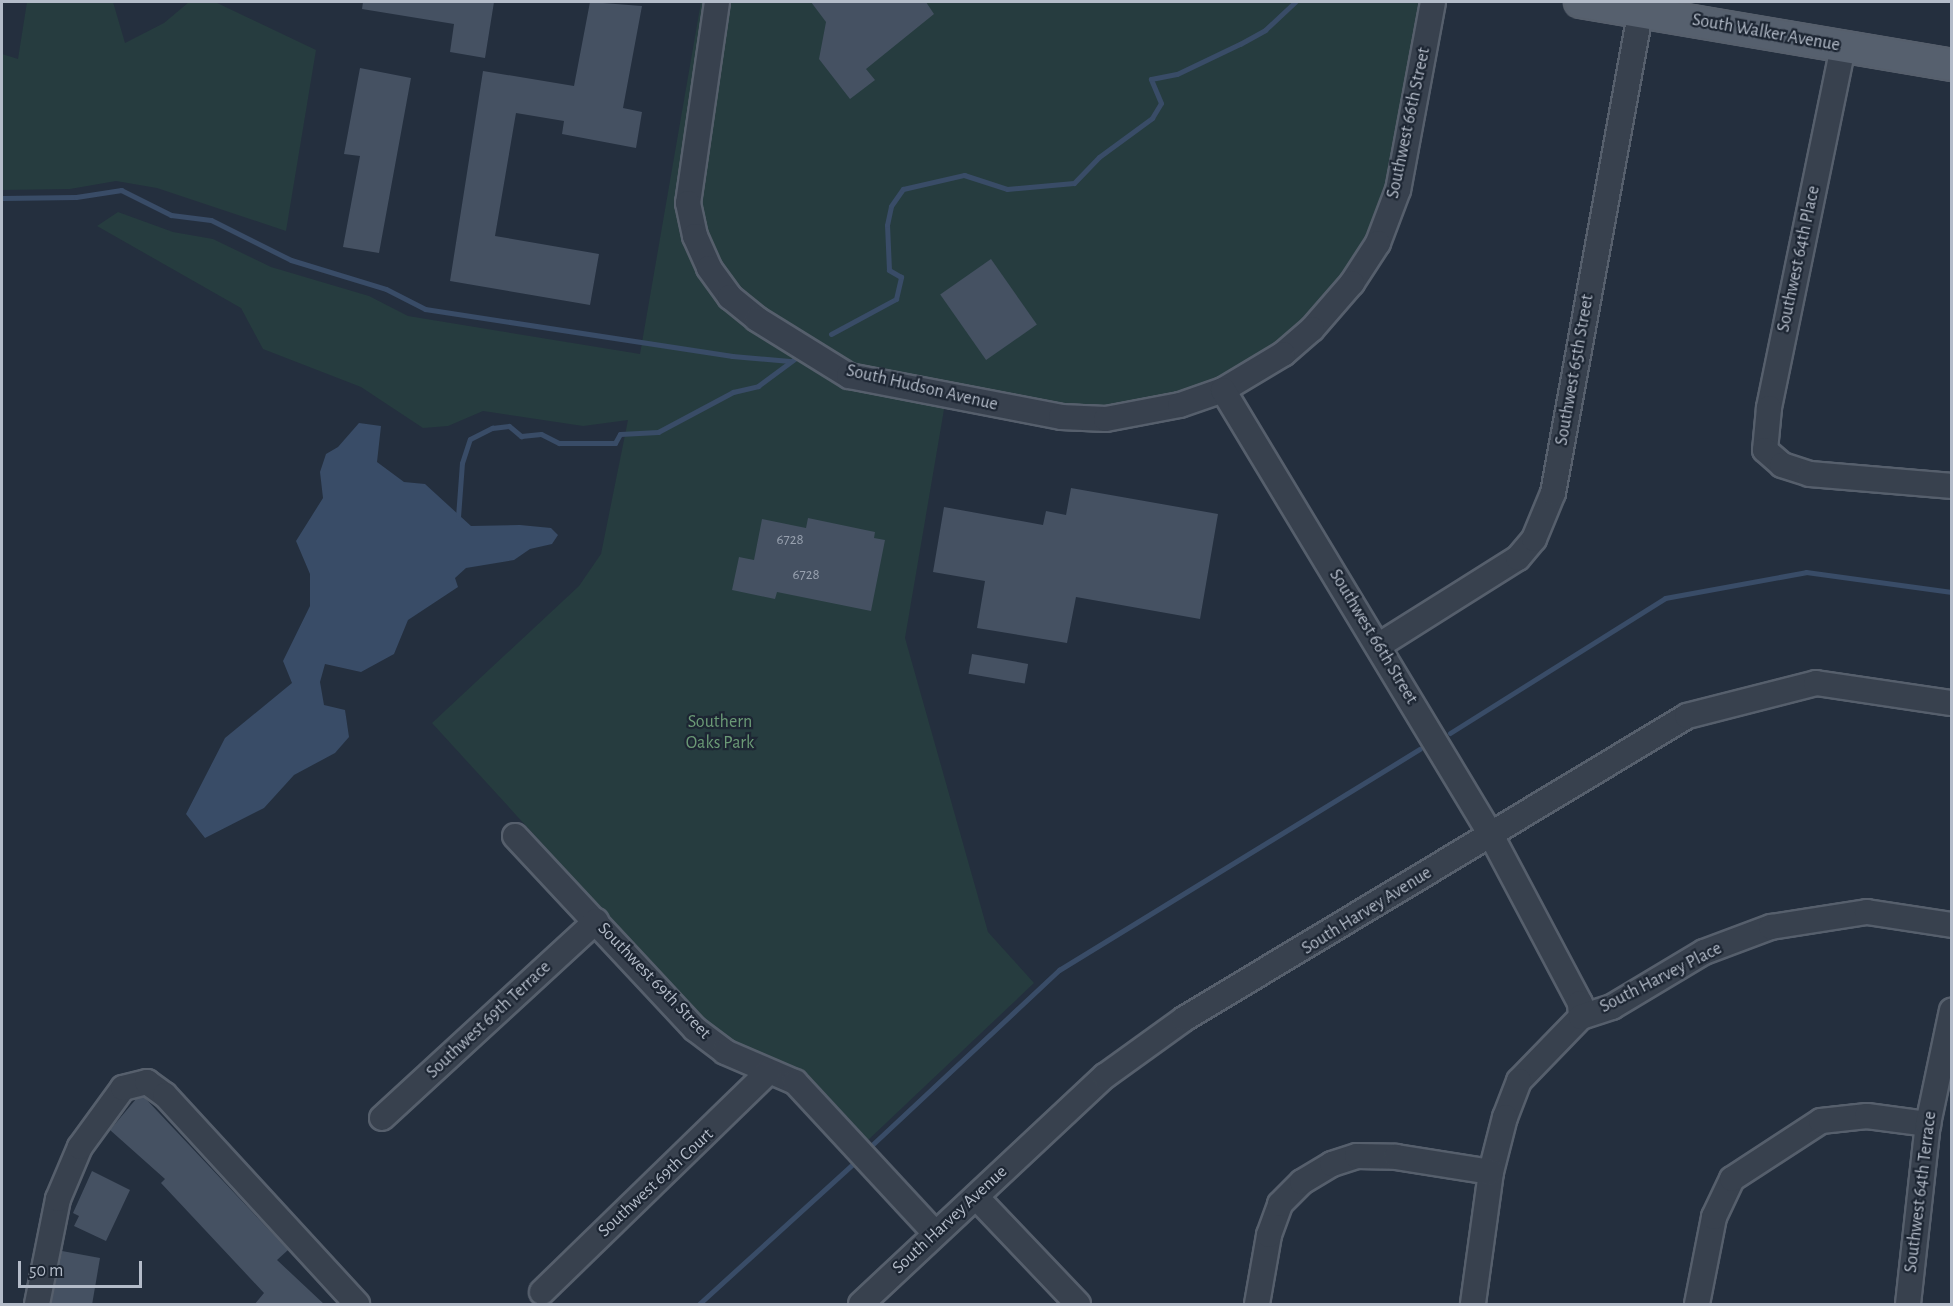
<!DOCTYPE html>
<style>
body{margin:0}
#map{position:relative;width:1953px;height:1306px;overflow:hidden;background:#242f3e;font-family:"Alegreya Sans",sans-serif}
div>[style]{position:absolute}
.green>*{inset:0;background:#263c3f}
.water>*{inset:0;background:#394c67}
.stream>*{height:5px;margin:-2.5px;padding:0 2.5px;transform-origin:2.5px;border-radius:2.5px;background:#394c67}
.building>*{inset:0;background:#455162;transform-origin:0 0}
.roads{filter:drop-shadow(2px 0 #565f6c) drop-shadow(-2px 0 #565f6c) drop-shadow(0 2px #565f6c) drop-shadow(0 -2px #565f6c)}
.minor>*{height:24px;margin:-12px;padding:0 12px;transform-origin:12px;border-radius:12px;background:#38414e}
.major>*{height:30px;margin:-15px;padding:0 15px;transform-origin:15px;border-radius:15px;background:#56606e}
span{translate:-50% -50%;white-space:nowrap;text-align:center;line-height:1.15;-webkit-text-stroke:4.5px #1d2633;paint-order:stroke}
.number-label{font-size:15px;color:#98a1af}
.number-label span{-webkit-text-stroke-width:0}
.street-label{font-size:18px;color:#b4bcc9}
.park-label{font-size:18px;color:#6b9a76}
.frame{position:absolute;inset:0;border:3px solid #b4bcc9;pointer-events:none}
.scale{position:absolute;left:18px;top:1261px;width:124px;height:27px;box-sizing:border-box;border:3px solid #b4bcc9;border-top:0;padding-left:8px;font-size:18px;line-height:21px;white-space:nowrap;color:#b4bcc9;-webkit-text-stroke:4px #1d2633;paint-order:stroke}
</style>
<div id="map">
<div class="green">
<div style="clip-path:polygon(27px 2px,113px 2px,125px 43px,164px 23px,189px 2px,215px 2px,316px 50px,286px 231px,157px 188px,116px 181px,70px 189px,2px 190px,2px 54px,18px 59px)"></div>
<div style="clip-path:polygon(701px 2px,1423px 2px,1394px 171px,1374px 231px,1335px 291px,1296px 331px,1218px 380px,1156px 400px,1101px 406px,1059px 404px,948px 386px,905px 638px,988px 932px,1034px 983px,866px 1142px,811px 1083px,778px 1060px,734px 1042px,708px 1025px,432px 723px,579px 586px,601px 554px,628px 420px,583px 426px,483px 411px,448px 426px,423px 428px,361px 387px,263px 349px,241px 308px,97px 226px,118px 212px,173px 232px,213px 239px,271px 267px,369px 296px,408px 316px,640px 354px)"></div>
</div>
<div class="water">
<div style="clip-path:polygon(359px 423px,381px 426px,377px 462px,404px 482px,425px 484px,471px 526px,520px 525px,551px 528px,558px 535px,552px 544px,530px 549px,514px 560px,466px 568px,455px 578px,458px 587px,408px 620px,394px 654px,361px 672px,325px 664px,320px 682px,324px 705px,345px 710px,349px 737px,335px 753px,294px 775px,264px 808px,205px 838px,186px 814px,225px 738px,292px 683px,283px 661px,310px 606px,310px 574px,296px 541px,323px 498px,320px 472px,326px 454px,338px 447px)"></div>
</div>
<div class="stream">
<div style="left:2px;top:198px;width:74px;rotate:-0.8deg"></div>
<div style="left:76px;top:197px;width:46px;rotate:-8.8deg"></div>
<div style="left:121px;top:190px;width:56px;rotate:26.6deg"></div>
<div style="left:171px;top:215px;width:40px;rotate:7.1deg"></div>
<div style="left:211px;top:220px;width:89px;rotate:26.6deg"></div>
<div style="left:291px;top:260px;width:99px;rotate:17deg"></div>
<div style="left:386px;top:289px;width:44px;rotate:27.1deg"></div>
<div style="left:425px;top:309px;width:311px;rotate:8.7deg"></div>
<div style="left:732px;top:356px;width:58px;rotate:4.9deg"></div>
<div style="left:831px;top:334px;width:74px;rotate:-28.3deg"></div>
<div style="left:896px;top:299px;width:23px;rotate:-77deg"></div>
<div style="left:901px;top:277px;width:14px;rotate:-150deg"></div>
<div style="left:889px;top:270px;width:45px;rotate:-92.5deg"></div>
<div style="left:887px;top:225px;width:19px;rotate:-78deg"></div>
<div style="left:891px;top:206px;width:21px;rotate:-55deg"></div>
<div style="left:903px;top:189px;width:63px;rotate:-12.9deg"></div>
<div style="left:964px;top:175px;width:45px;rotate:18deg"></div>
<div style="left:1007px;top:189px;width:67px;rotate:-5.1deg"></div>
<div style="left:1074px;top:183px;width:36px;rotate:-46deg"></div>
<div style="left:1099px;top:157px;width:66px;rotate:-36.3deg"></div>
<div style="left:1152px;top:118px;width:17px;rotate:-59deg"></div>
<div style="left:1161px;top:103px;width:26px;rotate:-113deg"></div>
<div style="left:1151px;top:79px;width:26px;rotate:-11deg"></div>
<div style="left:1177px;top:74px;width:70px;rotate:-25.5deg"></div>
<div style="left:1240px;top:44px;width:29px;rotate:-29deg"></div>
<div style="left:1265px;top:30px;width:41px;rotate:-43deg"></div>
<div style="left:458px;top:517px;width:54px;rotate:-85.8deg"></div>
<div style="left:462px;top:463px;width:25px;rotate:-72deg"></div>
<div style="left:470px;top:439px;width:25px;rotate:-27deg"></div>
<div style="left:492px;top:428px;width:17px;rotate:-7deg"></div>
<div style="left:509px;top:426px;width:16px;rotate:40deg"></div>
<div style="left:521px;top:436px;width:20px;rotate:-6deg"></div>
<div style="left:541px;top:434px;width:20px;rotate:27deg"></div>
<div style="left:559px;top:443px;width:56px"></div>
<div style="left:615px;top:443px;width:10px;rotate:-61deg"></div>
<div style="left:620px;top:434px;width:38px;rotate:-3deg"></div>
<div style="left:658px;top:432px;width:85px;rotate:-28.1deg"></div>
<div style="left:733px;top:392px;width:26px;rotate:-13deg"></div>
<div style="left:758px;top:386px;width:47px;rotate:-36.4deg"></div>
<div style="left:1450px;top:733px;width:254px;rotate:-32.1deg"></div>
<div style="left:1665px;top:598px;width:143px;rotate:-10.4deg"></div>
<div style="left:1806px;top:572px;width:147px;rotate:7.8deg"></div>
<div style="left:873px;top:1144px;width:255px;rotate:-43.1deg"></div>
<div style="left:1059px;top:970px;width:423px;rotate:-31.5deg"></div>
<div style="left:699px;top:1304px;width:207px;rotate:-42.3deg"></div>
</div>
<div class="building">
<div style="clip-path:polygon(363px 2px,494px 2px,485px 58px,450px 52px,454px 24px,362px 9px)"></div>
<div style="clip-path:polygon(590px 2px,642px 6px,623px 108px,642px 112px,636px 148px,562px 134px,564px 121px,516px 113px,495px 236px,599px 254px,590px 305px,450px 281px,483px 71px,574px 86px)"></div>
<div style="clip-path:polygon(811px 2px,926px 2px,934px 14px,866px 69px,875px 80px,850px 99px,819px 59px,826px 22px)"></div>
<div style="clip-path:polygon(360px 68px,411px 78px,379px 253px,343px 247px,360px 156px,344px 154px)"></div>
<div style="left:991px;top:259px;width:80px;height:62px;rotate:55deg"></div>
<div style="clip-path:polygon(1071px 488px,1218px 514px,1200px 619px,1076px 597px,1067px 643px,977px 628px,985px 581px,933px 572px,944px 507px,1043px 525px,1046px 511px,1066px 515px)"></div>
<div style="clip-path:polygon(808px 518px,875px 532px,874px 538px,885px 540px,871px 611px,777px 592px,775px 599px,732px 590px,739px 557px,754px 560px,762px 519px,806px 528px)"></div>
<div style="left:972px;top:654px;width:57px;height:20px;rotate:10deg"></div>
<div style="clip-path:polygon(144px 1097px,288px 1250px,277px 1260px,325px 1305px,254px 1305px,264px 1293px,161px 1183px,165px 1179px,110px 1130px,136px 1099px)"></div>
<div style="clip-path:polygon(92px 1171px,130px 1190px,106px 1241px,74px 1226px,79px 1216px,73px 1213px)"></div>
<div style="clip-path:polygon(62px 1251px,100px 1258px,92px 1305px,51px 1305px)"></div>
</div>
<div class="roads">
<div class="minor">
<div style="left:717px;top:2px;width:203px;rotate:98.2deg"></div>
<div style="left:688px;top:203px;width:34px;rotate:78deg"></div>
<div style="left:695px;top:236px;width:35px;rotate:66deg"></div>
<div style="left:709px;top:268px;width:36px;rotate:54deg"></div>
<div style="left:730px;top:297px;width:35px;rotate:39deg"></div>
<div style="left:757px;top:319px;width:108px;rotate:31.8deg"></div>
<div style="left:849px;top:376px;width:216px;rotate:10.9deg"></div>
<div style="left:1061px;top:417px;width:45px;rotate:2.5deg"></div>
<div style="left:1106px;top:419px;width:75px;rotate:-10.7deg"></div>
<div style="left:1180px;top:405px;width:46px;rotate:-19.2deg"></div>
<div style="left:1433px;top:2px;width:191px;rotate:100.5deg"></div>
<div style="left:1398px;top:190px;width:57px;rotate:110.7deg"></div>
<div style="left:1378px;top:243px;width:48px;rotate:123deg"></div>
<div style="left:1352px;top:283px;width:61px;rotate:131deg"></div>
<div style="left:1312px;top:329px;width:38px;rotate:139deg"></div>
<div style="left:1283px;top:354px;width:70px;rotate:149deg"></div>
<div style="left:1223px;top:390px;width:519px;rotate:58.94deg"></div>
<div style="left:1491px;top:835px;width:190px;rotate:62.1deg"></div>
<div style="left:1580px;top:1003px;width:14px;rotate:86deg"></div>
<div style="left:1581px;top:1017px;width:89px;rotate:134.1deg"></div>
<div style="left:1519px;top:1081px;width:39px;rotate:111deg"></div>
<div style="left:1505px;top:1117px;width:57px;rotate:104.3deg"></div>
<div style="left:1491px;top:1172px;width:133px;rotate:97.8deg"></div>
<div style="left:1843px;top:47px;width:369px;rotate:101.6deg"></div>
<div style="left:1769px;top:408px;width:42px;rotate:95.4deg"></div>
<div style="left:1765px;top:450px;width:23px;rotate:41deg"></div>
<div style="left:1782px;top:465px;width:29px;rotate:18deg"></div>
<div style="left:1810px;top:474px;width:143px;rotate:4.8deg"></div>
<div style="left:1378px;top:646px;width:165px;rotate:-32.2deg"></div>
<div style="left:1518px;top:558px;width:25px;rotate:-50deg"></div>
<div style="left:1534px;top:539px;width:50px;rotate:-67.6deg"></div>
<div style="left:1553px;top:493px;width:489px;rotate:-79.7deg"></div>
<div style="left:515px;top:836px;width:264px;rotate:47deg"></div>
<div style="left:695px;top:1029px;width:38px;rotate:37deg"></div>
<div style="left:725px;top:1052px;width:76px;rotate:23.2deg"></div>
<div style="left:795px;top:1082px;width:206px;rotate:47.2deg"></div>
<div style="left:1581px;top:1017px;width:33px;rotate:-18deg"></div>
<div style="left:1612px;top:1007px;width:107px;rotate:-30.9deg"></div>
<div style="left:1704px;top:952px;width:72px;rotate:-20.5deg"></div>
<div style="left:1771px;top:927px;width:97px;rotate:-8.9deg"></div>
<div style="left:1867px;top:912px;width:86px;rotate:8.7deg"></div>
<div style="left:382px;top:1118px;width:291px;rotate:-42.6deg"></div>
<div style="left:978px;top:1199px;width:145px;rotate:46.4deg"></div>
<div style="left:542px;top:1292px;width:315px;rotate:-44.2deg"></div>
<div style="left:37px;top:1304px;width:107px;rotate:-78.7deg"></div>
<div style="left:58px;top:1199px;width:56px;rotate:-67.1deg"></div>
<div style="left:80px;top:1147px;width:73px;rotate:-53.9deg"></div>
<div style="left:123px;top:1088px;width:25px;rotate:-14deg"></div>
<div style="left:147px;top:1082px;width:22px;rotate:36deg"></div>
<div style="left:165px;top:1095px;width:284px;rotate:47.4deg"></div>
<div style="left:861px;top:1304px;width:334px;rotate:-43.1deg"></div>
<div style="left:1105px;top:1076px;width:97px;rotate:-35.8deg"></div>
<div style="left:1184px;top:1019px;width:587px;rotate:-31.06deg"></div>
<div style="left:1687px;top:716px;width:133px;rotate:-14.3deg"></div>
<div style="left:1816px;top:683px;width:137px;rotate:8.4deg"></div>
<div style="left:1257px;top:1304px;width:70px;rotate:-80.1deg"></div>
<div style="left:1269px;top:1235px;width:33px;rotate:-70deg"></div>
<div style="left:1280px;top:1204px;width:31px;rotate:-45deg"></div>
<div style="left:1302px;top:1182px;width:35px;rotate:-31deg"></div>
<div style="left:1332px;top:1164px;width:26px;rotate:-18deg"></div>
<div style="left:1357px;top:1156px;width:39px;rotate:1deg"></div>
<div style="left:1396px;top:1157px;width:96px;rotate:9deg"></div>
<div style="left:1697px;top:1304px;width:89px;rotate:-78.9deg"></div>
<div style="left:1714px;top:1217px;width:42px;rotate:-64.7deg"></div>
<div style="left:1732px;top:1179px;width:106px;rotate:-33.1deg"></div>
<div style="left:1821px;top:1121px;width:46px;rotate:-6.2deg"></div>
<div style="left:1867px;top:1116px;width:62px;rotate:7.5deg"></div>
<div style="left:1908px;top:1304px;width:181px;rotate:-83.7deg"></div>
<div style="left:1928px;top:1124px;width:116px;rotate:-78.1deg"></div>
</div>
<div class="major">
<div style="left:1580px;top:2px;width:377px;rotate:9.6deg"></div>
</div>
</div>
<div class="number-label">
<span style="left:790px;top:540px">6728</span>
<span style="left:806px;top:575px">6728</span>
</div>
<div class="street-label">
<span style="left:1766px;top:33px;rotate:10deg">South Walker Avenue</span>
<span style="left:1409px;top:123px;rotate:-78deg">Southwest 66th Street</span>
<span style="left:1799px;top:259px;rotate:-78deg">Southwest 64th Place</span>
<span style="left:1575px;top:370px;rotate:-80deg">Southwest 65th Street</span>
<span style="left:922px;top:388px;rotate:13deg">South Hudson Avenue</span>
<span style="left:1373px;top:637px;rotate:59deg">Southwest 66th Street</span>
<span style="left:1367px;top:911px;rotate:-32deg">South Harvey Avenue</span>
<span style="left:1661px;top:978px;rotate:-27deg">South Harvey Place</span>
<span style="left:654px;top:981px;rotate:46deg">Southwest 69th Street</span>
<span style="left:489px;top:1020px;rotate:-43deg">Southwest 69th Terrace</span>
<span style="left:656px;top:1183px;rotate:-43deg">Southwest 69th Court</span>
<span style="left:1921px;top:1192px;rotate:-83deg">Southwest 64th Terrace</span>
<span style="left:950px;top:1220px;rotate:-43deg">South Harvey Avenue</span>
</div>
<div class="park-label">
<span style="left:720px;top:733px">Southern<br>Oaks Park</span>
</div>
<div class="frame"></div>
<div class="scale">50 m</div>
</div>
